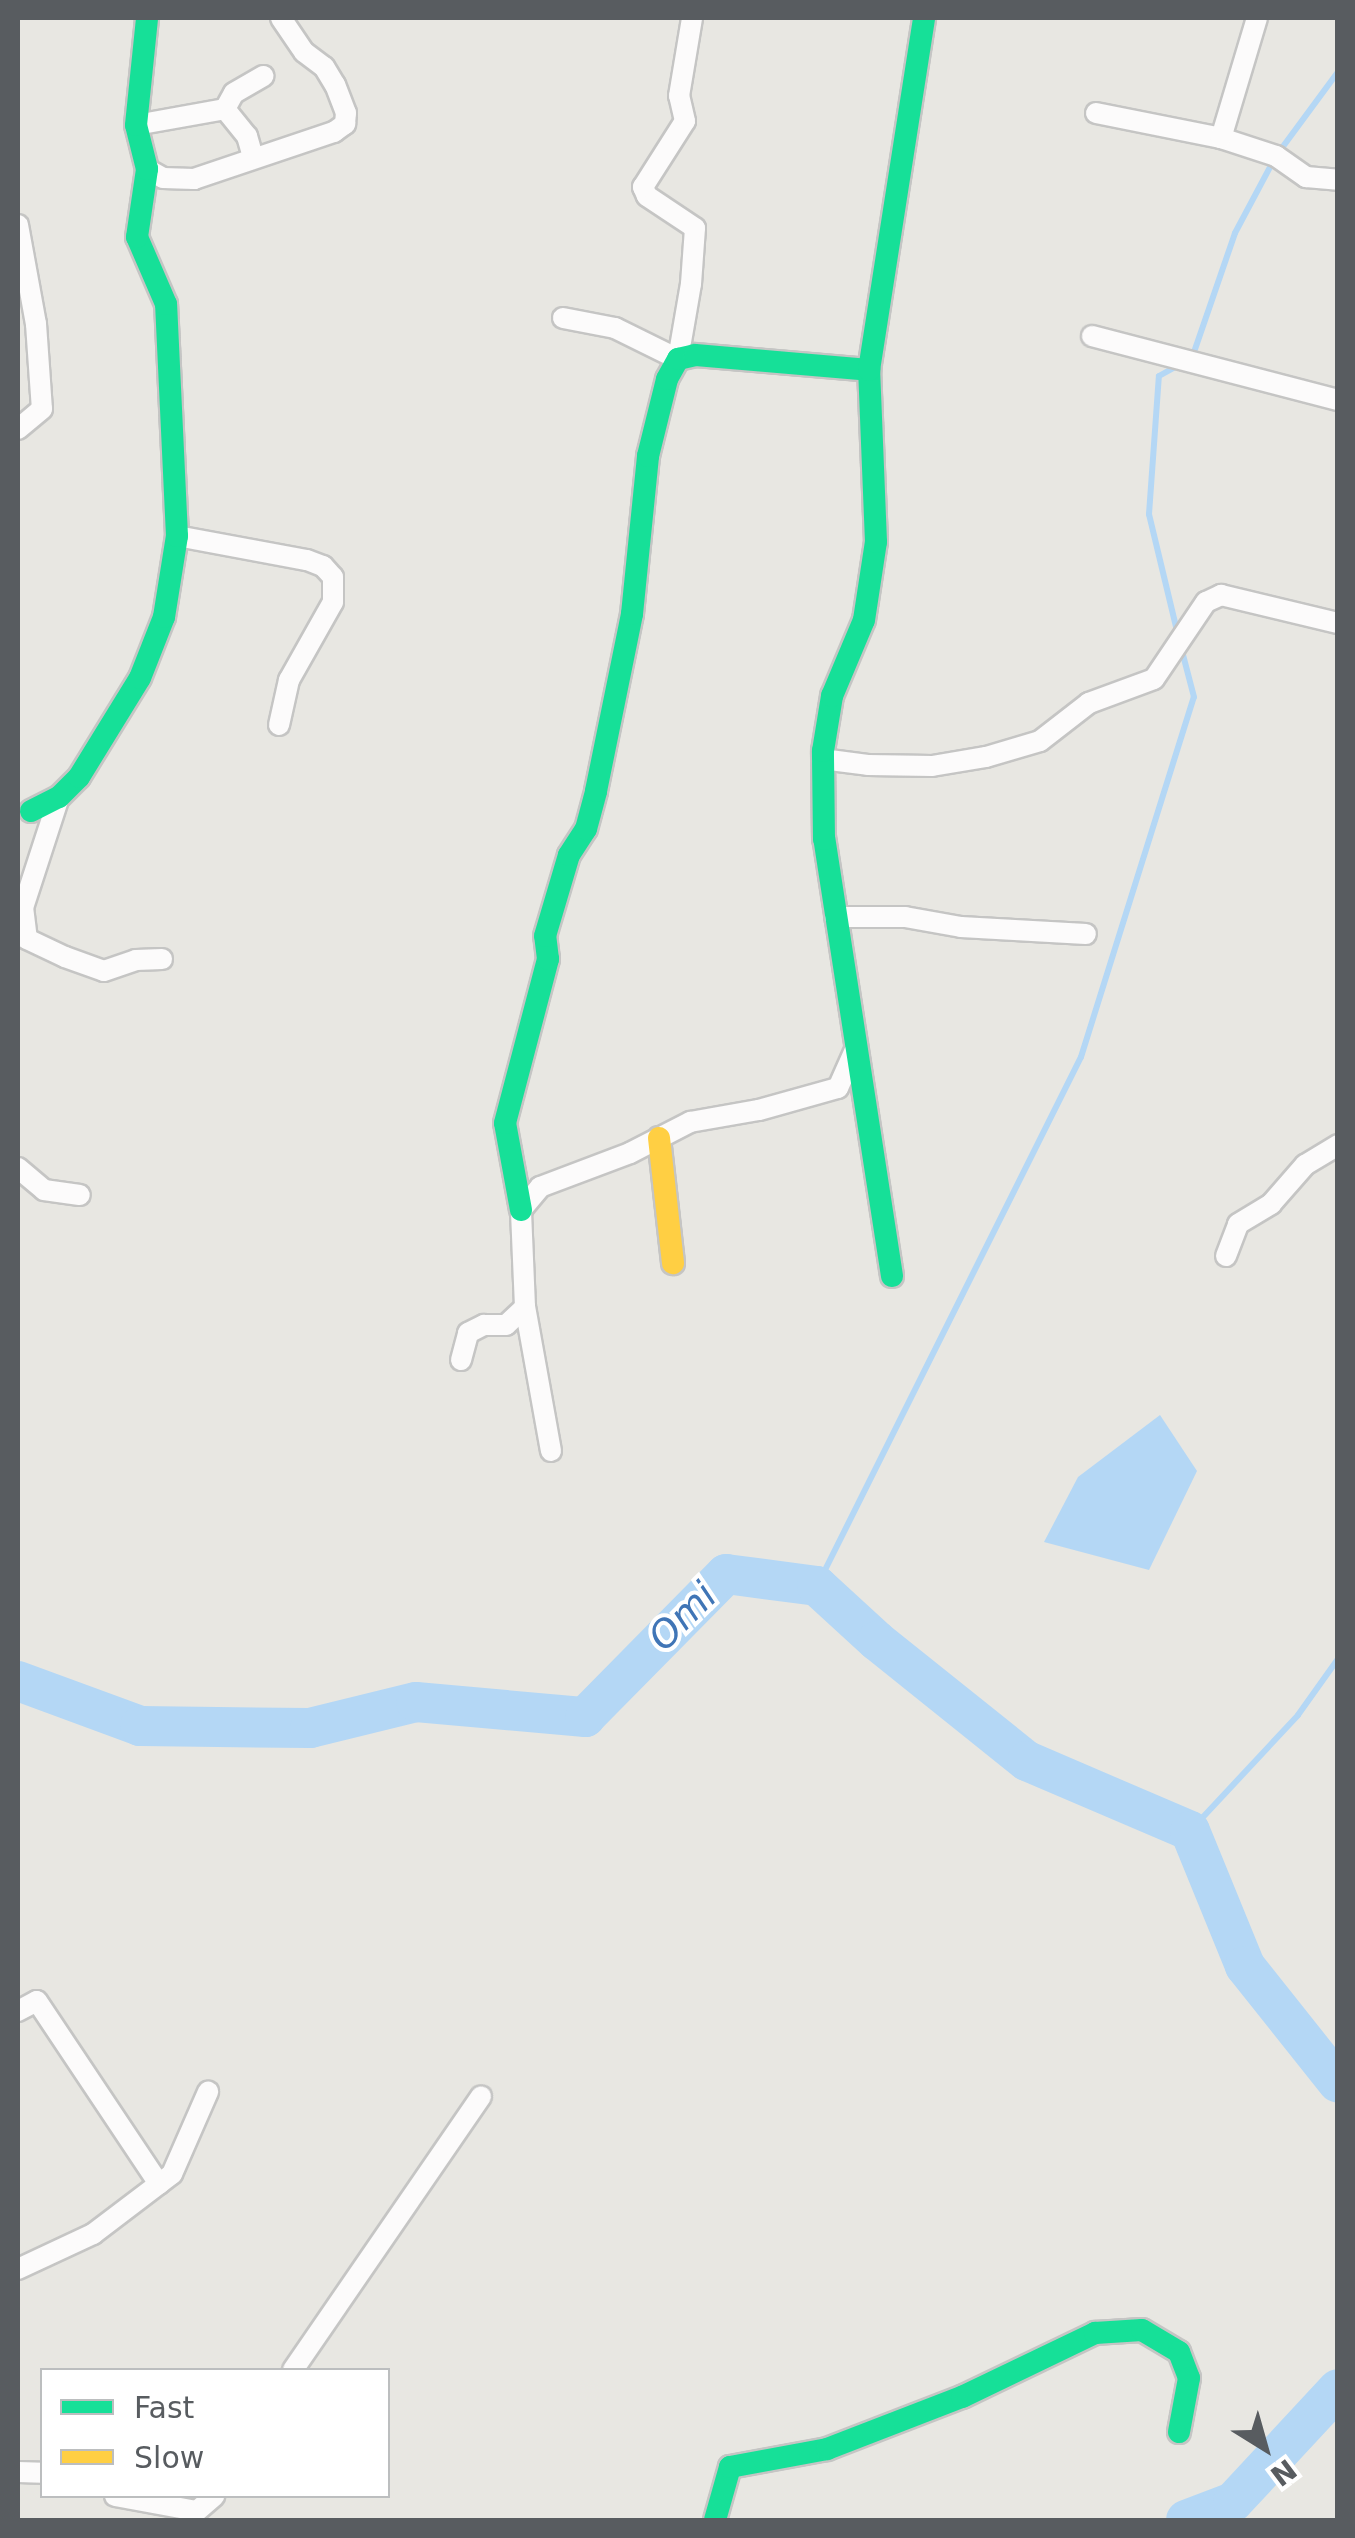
<!DOCTYPE html>
<style>
body{margin:0}
#map{position:relative;width:1355px;height:2538px;overflow:hidden;background:#e8e7e2;font-family:"DejaVu Sans",sans-serif}
div>[style]{position:absolute}
.water>*{inset:0;background:#b4d7f5}
.stream>*{height:6px;margin:-3px;padding:0 3px;transform-origin:3px;border-radius:3px;background:#b4d7f5}
.river>*{height:40px;margin:-20px;padding:0 20px;transform-origin:20px;border-radius:20px;background:#b4d7f5}
.roads{filter:drop-shadow(2px 0 #c5c5c4) drop-shadow(-2px 0 #c5c5c4) drop-shadow(0 2px #c5c5c4) drop-shadow(0 -2px #c5c5c4)}
.street>*{height:20px;margin:-10px;padding:0 10px;transform-origin:10px;border-radius:10px;background:#fcfbfb}
.fast>*{height:22px;margin:-11px;padding:0 11px;transform-origin:11px;border-radius:11px;background:#16e098}
.slow>*{height:22px;margin:-11px;padding:0 11px;transform-origin:11px;border-radius:11px;background:#ffcf43}
span{translate:-50% -50%;white-space:nowrap;text-align:center;line-height:1.15;-webkit-text-stroke:8px #fff;paint-order:stroke}
.water-label{font-size:38px;color:#4075b6;font-style:italic}
.frame{position:absolute;inset:0;border:20px solid #585c60;pointer-events:none}
.legend{position:absolute;left:40px;top:2368px;width:350px;height:130px;box-sizing:border-box;background:#fff;border:2px solid #bcbebf;margin:0;padding:12px 18px;list-style:none;font-size:30px;color:#585c60}
.legend li{display:flex;align-items:center;gap:20px;height:50px}
.legend b{width:50px;border:2px solid #bcbebf}
.north{position:absolute;left:1215px;top:2398px;width:100px;height:100px;-webkit-text-stroke:8px #fff;paint-order:stroke;rotate:143deg;font-size:28px;font-weight:700;line-height:40px;text-align:center;color:#585c60}
.north::after{content:'';display:block;margin:auto;width:35px;height:45px;background:#585c60;clip-path:polygon(50% 0,100% 100%,50% 72%,0 100%)}
</style>
<div id="map">
<div class="water">
<div style="clip-path:polygon(1160px 1415px,1197px 1471px,1149px 1570px,1044px 1542px,1078px 1477px)"></div>
</div>
<div class="stream">
<div style="left:1192px;top:358px;width:132px;rotate:-71deg"></div>
<div style="left:1235px;top:233px;width:87px;rotate:-62deg"></div>
<div style="left:1276px;top:156px;width:104px;rotate:-53.6deg"></div>
<div style="left:1178px;top:635px;width:124px;rotate:-103.5deg"></div>
<div style="left:1149px;top:514px;width:138px;rotate:-85.9deg"></div>
<div style="left:1159px;top:376px;width:25px;rotate:-29deg"></div>
<div style="left:817px;top:1586px;width:591px;rotate:-63.48deg"></div>
<div style="left:1081px;top:1057px;width:377px;rotate:-72.6deg"></div>
<div style="left:1194px;top:697px;width:52px;rotate:-104.6deg"></div>
<div style="left:1190px;top:1831px;width:158px;rotate:-47deg"></div>
<div style="left:1298px;top:1715px;width:69px;rotate:-54.5deg"></div>
</div>
<div class="river">
<div style="left:18px;top:1681px;width:130px;rotate:20.2deg"></div>
<div style="left:140px;top:1726px;width:170px;rotate:0.7deg"></div>
<div style="left:310px;top:1728px;width:109px;rotate:-13.8deg"></div>
<div style="left:416px;top:1702px;width:170px;rotate:5.1deg"></div>
<div style="left:585px;top:1717px;width:201px;rotate:-45.4deg"></div>
<div style="left:726px;top:1574px;width:92px;rotate:7.5deg"></div>
<div style="left:817px;top:1586px;width:81px;rotate:42.5deg"></div>
<div style="left:877px;top:1641px;width:192px;rotate:38.7deg"></div>
<div style="left:1027px;top:1761px;width:177px;rotate:23.2deg"></div>
<div style="left:1190px;top:1831px;width:146px;rotate:67.8deg"></div>
<div style="left:1245px;top:1966px;width:149px;rotate:51.5deg"></div>
<div style="left:1186px;top:2520px;width:50px;rotate:-21deg"></div>
<div style="left:1233px;top:2502px;width:154px;rotate:-47.1deg"></div>
</div>
<div class="roads">
<div class="street">
<div style="left:225px;top:109px;width:35px;rotate:51deg"></div>
<div style="left:247px;top:136px;width:22px;rotate:74deg"></div>
<div style="left:1096px;top:113px;width:127px;rotate:11.3deg"></div>
<div style="left:1221px;top:138px;width:58px;rotate:18.1deg"></div>
<div style="left:1276px;top:156px;width:37px;rotate:35deg"></div>
<div style="left:1306px;top:177px;width:32px;rotate:5deg"></div>
<div style="left:136px;top:125px;width:90px;rotate:-10.2deg"></div>
<div style="left:225px;top:109px;width:18px;rotate:-61deg"></div>
<div style="left:234px;top:93px;width:34px;rotate:-30deg"></div>
<div style="left:1221px;top:138px;width:125px;rotate:-73.3deg"></div>
<div style="left:147px;top:169px;width:18px;rotate:29deg"></div>
<div style="left:163px;top:178px;width:31px;rotate:2deg"></div>
<div style="left:194px;top:179px;width:148px;rotate:-18.6deg"></div>
<div style="left:334px;top:132px;width:14px;rotate:-36deg"></div>
<div style="left:345px;top:124px;width:11px;rotate:-85deg"></div>
<div style="left:346px;top:113px;width:30px;rotate:-111deg"></div>
<div style="left:335px;top:85px;width:21px;rotate:-121deg"></div>
<div style="left:324px;top:67px;width:25px;rotate:-143deg"></div>
<div style="left:304px;top:52px;width:41px;rotate:-124.1deg"></div>
<div style="left:18px;top:225px;width:101px;rotate:79.7deg"></div>
<div style="left:36px;top:324px;width:85px;rotate:86deg"></div>
<div style="left:42px;top:409px;width:31px;rotate:140deg"></div>
<div style="left:563px;top:318px;width:53px;rotate:10.9deg"></div>
<div style="left:615px;top:328px;width:70px;rotate:26.2deg"></div>
<div style="left:678px;top:359px;width:76px;rotate:-80.2deg"></div>
<div style="left:691px;top:284px;width:56px;rotate:-85.9deg"></div>
<div style="left:695px;top:228px;width:58px;rotate:-146.3deg"></div>
<div style="left:647px;top:196px;width:10px;rotate:-114deg"></div>
<div style="left:643px;top:187px;width:78px;rotate:-57.5deg"></div>
<div style="left:685px;top:121px;width:26px;rotate:-103deg"></div>
<div style="left:679px;top:96px;width:79px;rotate:-80.5deg"></div>
<div style="left:1092px;top:336px;width:254px;rotate:14.6deg"></div>
<div style="left:177px;top:536px;width:132px;rotate:10.5deg"></div>
<div style="left:307px;top:560px;width:17px;rotate:21deg"></div>
<div style="left:323px;top:566px;width:15px;rotate:48deg"></div>
<div style="left:333px;top:577px;width:25px;rotate:90deg"></div>
<div style="left:333px;top:602px;width:90px;rotate:119.4deg"></div>
<div style="left:289px;top:680px;width:46px;rotate:102.5deg"></div>
<div style="left:822px;top:759px;width:46px;rotate:7.4deg"></div>
<div style="left:868px;top:765px;width:64px;rotate:0.9deg"></div>
<div style="left:932px;top:766px;width:55px;rotate:-9.5deg"></div>
<div style="left:986px;top:757px;width:56px;rotate:-16.5deg"></div>
<div style="left:1040px;top:741px;width:62px;rotate:-37.8deg"></div>
<div style="left:1089px;top:703px;width:69px;rotate:-20.3deg"></div>
<div style="left:1154px;top:679px;width:93px;rotate:-56deg"></div>
<div style="left:1206px;top:602px;width:17px;rotate:-25deg"></div>
<div style="left:1221px;top:595px;width:120px;rotate:13.5deg"></div>
<div style="left:23px;top:907px;width:32px;rotate:83deg"></div>
<div style="left:27px;top:939px;width:42px;rotate:25.3deg"></div>
<div style="left:65px;top:957px;width:41px;rotate:19.7deg"></div>
<div style="left:104px;top:971px;width:34px;rotate:-19deg"></div>
<div style="left:136px;top:960px;width:26px;rotate:-2deg"></div>
<div style="left:20px;top:917px;width:126px;rotate:-72deg"></div>
<div style="left:835px;top:917px;width:70px"></div>
<div style="left:905px;top:917px;width:57px;rotate:10.1deg"></div>
<div style="left:961px;top:927px;width:125px;rotate:3.2deg"></div>
<div style="left:18px;top:1168px;width:34px;rotate:40deg"></div>
<div style="left:44px;top:1190px;width:36px;rotate:8deg"></div>
<div style="left:1226px;top:1256px;width:34px;rotate:-69deg"></div>
<div style="left:1238px;top:1224px;width:39px;rotate:-31deg"></div>
<div style="left:1271px;top:1204px;width:52px;rotate:-48.9deg"></div>
<div style="left:1305px;top:1165px;width:39px;rotate:-31deg"></div>
<div style="left:461px;top:1360px;width:28px;rotate:-75deg"></div>
<div style="left:468px;top:1333px;width:18px;rotate:-27deg"></div>
<div style="left:484px;top:1325px;width:22px"></div>
<div style="left:506px;top:1325px;width:26px;rotate:-43deg"></div>
<div style="left:551px;top:1451px;width:146px;rotate:-100.2deg"></div>
<div style="left:525px;top:1307px;width:97px;rotate:-92.4deg"></div>
<div style="left:521px;top:1210px;width:30px;rotate:-50deg"></div>
<div style="left:540px;top:1187px;width:96px;rotate:-20.7deg"></div>
<div style="left:630px;top:1153px;width:68px;rotate:-27.3deg"></div>
<div style="left:690px;top:1122px;width:70px;rotate:-9.9deg"></div>
<div style="left:759px;top:1110px;width:82px;rotate:-15.6deg"></div>
<div style="left:838px;top:1088px;width:39px;rotate:-66deg"></div>
<div style="left:18px;top:2011px;width:21px;rotate:-28deg"></div>
<div style="left:37px;top:2001px;width:220px;rotate:56.3deg"></div>
<div style="left:18px;top:2269px;width:83px;rotate:-25deg"></div>
<div style="left:93px;top:2234px;width:99px;rotate:-37.2deg"></div>
<div style="left:172px;top:2174px;width:90px;rotate:-66.3deg"></div>
<div style="left:293px;top:2370px;width:332px;rotate:-55.5deg"></div>
<div style="left:18px;top:2472px;width:24px;rotate:2deg"></div>
<div style="left:115px;top:2496px;width:83px;rotate:10.4deg"></div>
<div style="left:197px;top:2511px;width:23px;rotate:-41deg"></div>
</div>
<div class="fast">
<div style="left:31px;top:811px;width:31px;rotate:-27deg"></div>
<div style="left:59px;top:797px;width:28px;rotate:-45deg"></div>
<div style="left:79px;top:777px;width:116px;rotate:-58.4deg"></div>
<div style="left:140px;top:678px;width:66px;rotate:-68.5deg"></div>
<div style="left:164px;top:617px;width:82px;rotate:-80.9deg"></div>
<div style="left:177px;top:536px;width:232px;rotate:-92.7deg"></div>
<div style="left:166px;top:304px;width:73px;rotate:-113.4deg"></div>
<div style="left:137px;top:237px;width:69px;rotate:-81.6deg"></div>
<div style="left:147px;top:169px;width:45px;rotate:-104deg"></div>
<div style="left:136px;top:125px;width:108px;rotate:-84.1deg"></div>
<div style="left:521px;top:1210px;width:88px;rotate:-100.4deg"></div>
<div style="left:505px;top:1123px;width:170px;rotate:-75.3deg"></div>
<div style="left:548px;top:959px;width:23px;rotate:-97deg"></div>
<div style="left:545px;top:936px;width:84px;rotate:-73.5deg"></div>
<div style="left:569px;top:855px;width:31px;rotate:-57deg"></div>
<div style="left:586px;top:829px;width:39px;rotate:-75deg"></div>
<div style="left:596px;top:791px;width:181px;rotate:-78.5deg"></div>
<div style="left:632px;top:614px;width:159px;rotate:-84.2deg"></div>
<div style="left:648px;top:456px;width:79px;rotate:-76.1deg"></div>
<div style="left:667px;top:379px;width:23px;rotate:-61deg"></div>
<div style="left:678px;top:359px;width:17px;rotate:-13deg"></div>
<div style="left:695px;top:355px;width:175px;rotate:4.9deg"></div>
<div style="left:892px;top:1276px;width:442px;rotate:-98.8deg"></div>
<div style="left:824px;top:839px;width:88px;rotate:-90.7deg"></div>
<div style="left:823px;top:751px;width:56px;rotate:-80.7deg"></div>
<div style="left:832px;top:696px;width:82px;rotate:-67.2deg"></div>
<div style="left:864px;top:620px;width:79px;rotate:-81.3deg"></div>
<div style="left:876px;top:542px;width:172px;rotate:-92.3deg"></div>
<div style="left:869px;top:370px;width:356px;rotate:-81.1deg"></div>
<div style="left:715px;top:2520px;width:55px;rotate:-74.2deg"></div>
<div style="left:730px;top:2467px;width:99px;rotate:-10.5deg"></div>
<div style="left:827px;top:2449px;width:145px;rotate:-21.1deg"></div>
<div style="left:962px;top:2397px;width:148px;rotate:-25.7deg"></div>
<div style="left:1095px;top:2333px;width:47px;rotate:-3.7deg"></div>
<div style="left:1142px;top:2330px;width:43px;rotate:30.7deg"></div>
<div style="left:1179px;top:2352px;width:28px;rotate:69deg"></div>
<div style="left:1189px;top:2378px;width:55px;rotate:100.5deg"></div>
</div>
<div class="slow">
<div style="left:659px;top:1138px;width:126px;rotate:83.6deg"></div>
</div>
</div>
<div class="water-label">
<span style="left:683px;top:1617px;rotate:-45deg">Omi</span>
</div>
<div class="frame"></div>
<ul class="legend">
<li><b style="height:12px;background:#16e098"></b>Fast</li>
<li><b style="height:12px;background:#ffcf43"></b>Slow</li>
</ul>
<div class="north">N</div>
</div>
